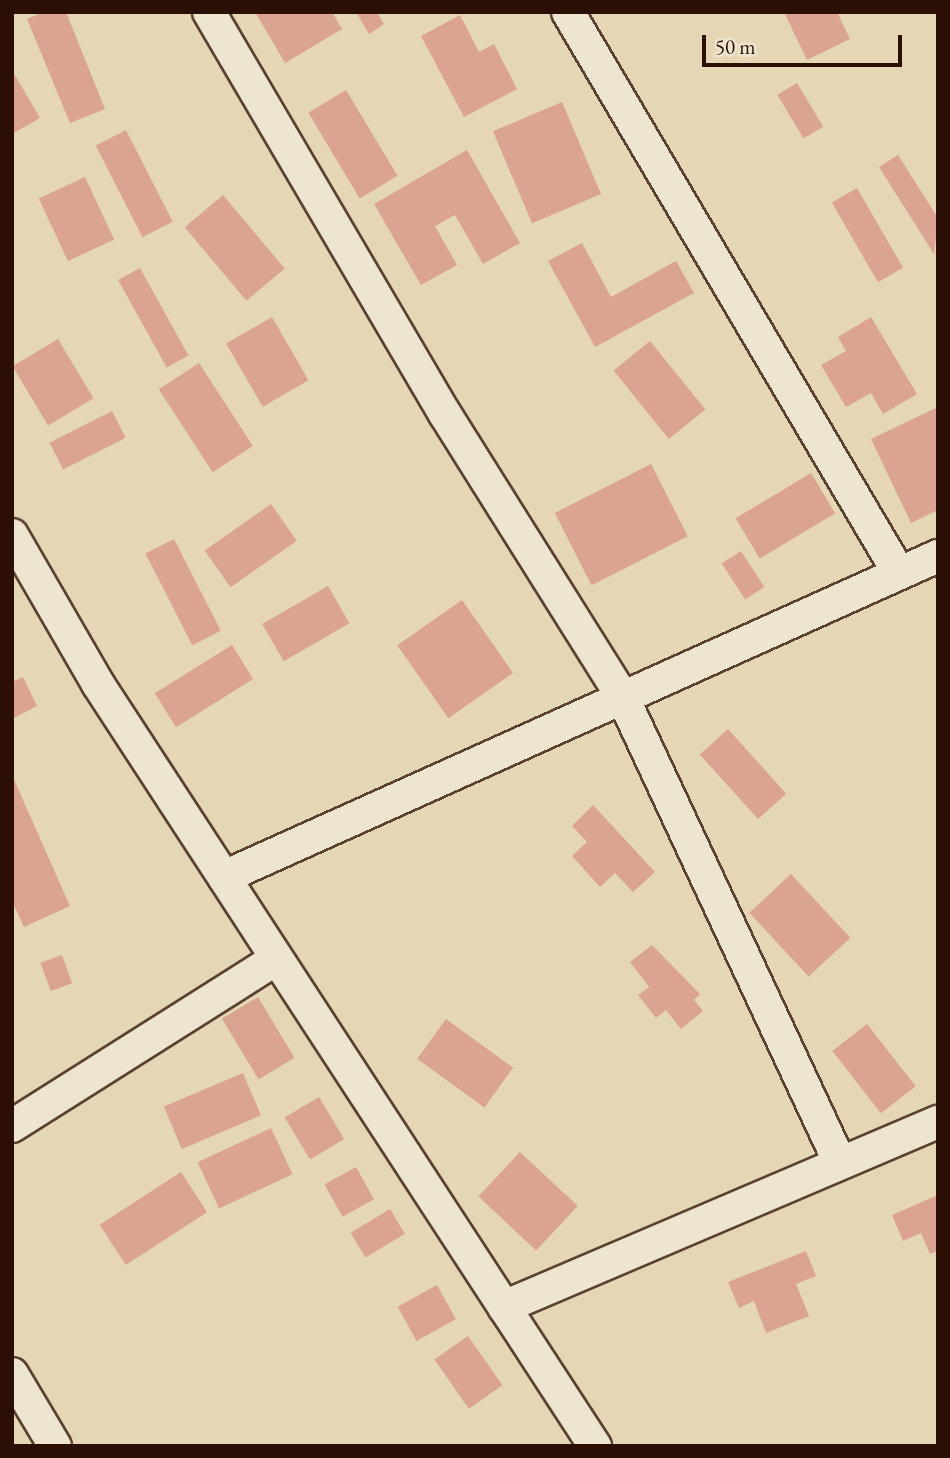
<!DOCTYPE html>
<style>
body{margin:0}
#map{position:relative;width:950px;height:1458px;overflow:hidden;background:#e5d7b6;font-family:"EB Garamond",serif}
div>[style]{position:absolute}
.building>*{inset:0;background:#daa392;transform-origin:0 0}
.roads{filter:drop-shadow(2px 0 #5a4130) drop-shadow(-2px 0 #5a4130) drop-shadow(0 2px #5a4130) drop-shadow(0 -2px #5a4130)}
.minor>*{height:32px;margin:-16px;padding:0 16px;transform-origin:16px;border-radius:16px;background:#eee5d0}
span{translate:-50% -50%;white-space:nowrap;text-align:center;line-height:1.15;-webkit-text-stroke:6px #eee5d0;paint-order:stroke}
.frame{position:absolute;inset:0;border:14px solid #2c0f04;pointer-events:none}
.scale{position:absolute;left:702px;top:35px;width:200px;height:32px;box-sizing:border-box;border:4px solid #2c0f04;border-top:0;padding-left:9px;font-size:21px;line-height:24px;white-space:nowrap;color:#2c0f04;-webkit-text-stroke:5px #eee5d0;paint-order:stroke}
</style>
<div id="map">
<div class="building">
<div style="clip-path:polygon(44px 12px,66px 12px,105px 109px,70px 123px,27px 19px)"></div>
<div style="clip-path:polygon(255px 12px,332px 12px,342px 29px,285px 63px)"></div>
<div style="clip-path:polygon(356px 12px,377px 12px,384px 24px,369px 34px)"></div>
<div style="clip-path:polygon(784px 12px,837px 12px,850px 39px,807px 60px)"></div>
<div style="clip-path:polygon(460px 15px,479px 52px,494px 44px,517px 89px,464px 117px,421px 36px)"></div>
<div style="clip-path:polygon(12px 70px,40px 118px,12px 134px)"></div>
<div style="left:797px;top:83px;width:51px;height:23px;rotate:59deg"></div>
<div style="left:346px;top:90px;width:100px;height:44px;rotate:59deg"></div>
<div style="left:562px;top:102px;width:100px;height:75px;rotate:67deg"></div>
<div style="left:126px;top:130px;width:103px;height:34px;rotate:63deg"></div>
<div style="clip-path:polygon(467px 150px,520px 243px,483px 264px,455px 215px,435px 226px,457px 265px,421px 285px,374px 204px)"></div>
<div style="clip-path:polygon(898px 155px,938px 218px,934px 254px,879px 167px)"></div>
<div style="left:85px;top:177px;width:69px;height:51px;rotate:65deg"></div>
<div style="left:857px;top:188px;width:92px;height:29px;rotate:60deg"></div>
<div style="left:223px;top:195px;width:96px;height:50px;rotate:50deg"></div>
<div style="clip-path:polygon(582px 243px,611px 297px,676px 261px,694px 293px,595px 347px,548px 261px)"></div>
<div style="left:140px;top:268px;width:100px;height:25px;rotate:61deg"></div>
<div style="left:272px;top:317px;width:73px;height:53px;rotate:60deg"></div>
<div style="clip-path:polygon(871px 317px,917px 394px,883px 414px,871px 393px,846px 407px,821px 365px,846px 351px,838px 337px)"></div>
<div style="left:58px;top:339px;width:69px;height:53px;rotate:59deg"></div>
<div style="left:650px;top:341px;width:88px;height:47px;rotate:51deg"></div>
<div style="left:199px;top:363px;width:99px;height:48px;rotate:57deg"></div>
<div style="clip-path:polygon(938px 407px,938px 510px,911px 523px,871px 439px)"></div>
<div style="left:112px;top:411px;width:30px;height:70px;rotate:63deg"></div>
<div style="left:651px;top:464px;width:81px;height:108px;rotate:63deg"></div>
<div style="left:811px;top:473px;width:47px;height:88px;rotate:59deg"></div>
<div style="left:271px;top:504px;width:45px;height:81px;rotate:55deg"></div>
<div style="left:174px;top:539px;width:103px;height:32px;rotate:63deg"></div>
<div style="left:741px;top:551px;width:43px;height:23px;rotate:57deg"></div>
<div style="left:328px;top:586px;width:43px;height:76px;rotate:60deg"></div>
<div style="left:462px;top:600px;width:89px;height:79px;rotate:55deg"></div>
<div style="left:232px;top:645px;width:40px;height:91px;rotate:58deg"></div>
<div style="clip-path:polygon(23px 677px,37px 706px,12px 719px,12px 682px)"></div>
<div style="left:728px;top:729px;width:87px;height:38px;rotate:48deg"></div>
<div style="clip-path:polygon(12px 775px,70px 906px,24px 927px,12px 901px)"></div>
<div style="clip-path:polygon(593px 805px,655px 872px,633px 892px,615px 873px,600px 887px,572px 856px,587px 842px,572px 826px)"></div>
<div style="left:791px;top:874px;width:87px;height:57px;rotate:47deg"></div>
<div style="clip-path:polygon(652px 945px,700px 994px,694px 1000px,703px 1011px,681px 1029px,666px 1010px,656px 1018px,638px 995px,649px 987px,630px 962px)"></div>
<div style="left:62px;top:955px;width:30px;height:23px;rotate:70deg"></div>
<div style="left:258px;top:997px;width:71px;height:42px;rotate:59deg"></div>
<div style="left:446px;top:1019px;width:83px;height:49px;rotate:36deg"></div>
<div style="left:867px;top:1024px;width:79px;height:44px;rotate:52deg"></div>
<div style="left:243px;top:1073px;width:46px;height:86px;rotate:67deg"></div>
<div style="left:319px;top:1097px;width:49px;height:40px;rotate:59deg"></div>
<div style="left:271px;top:1128px;width:51px;height:81px;rotate:65deg"></div>
<div style="left:520px;top:1152px;width:79px;height:61px;rotate:43deg"></div>
<div style="left:356px;top:1167px;width:37px;height:36px;rotate:61deg"></div>
<div style="left:181px;top:1172px;width:48px;height:97px;rotate:57deg"></div>
<div style="clip-path:polygon(938px 1195px,938px 1251px,930px 1254px,921px 1233px,903px 1241px,892px 1215px)"></div>
<div style="left:390px;top:1209px;width:29px;height:46px;rotate:59deg"></div>
<div style="clip-path:polygon(806px 1251px,816px 1276px,796px 1284px,809px 1316px,766px 1333px,754px 1301px,739px 1308px,728px 1282px)"></div>
<div style="left:437px;top:1285px;width:39px;height:45px;rotate:61deg"></div>
<div style="left:468px;top:1336px;width:60px;height:41px;rotate:55deg"></div>
</div>
<div class="roads">
<div class="minor">
<div style="left:209px;top:12px;width:466px;rotate:59.6deg"></div>
<div style="left:445px;top:414px;width:335px;rotate:57.9deg"></div>
<div style="left:623px;top:698px;width:513px;rotate:64.98deg"></div>
<div style="left:568px;top:12px;width:651px;rotate:59.46deg"></div>
<div style="left:12px;top:535px;width:172px;rotate:60deg"></div>
<div style="left:98px;top:684px;width:910px;rotate:56.89deg"></div>
<div style="left:224px;top:877px;width:783px;rotate:-24.21deg"></div>
<div style="left:12px;top:1126px;width:311px;rotate:-32.3deg"></div>
<div style="left:504px;top:1307px;width:472px;rotate:-23.1deg"></div>
<div style="left:12px;top:1374px;width:84px;rotate:59.2deg"></div>
</div>
</div>
<div class="frame"></div>
<div class="scale">50 m</div>
</div>
